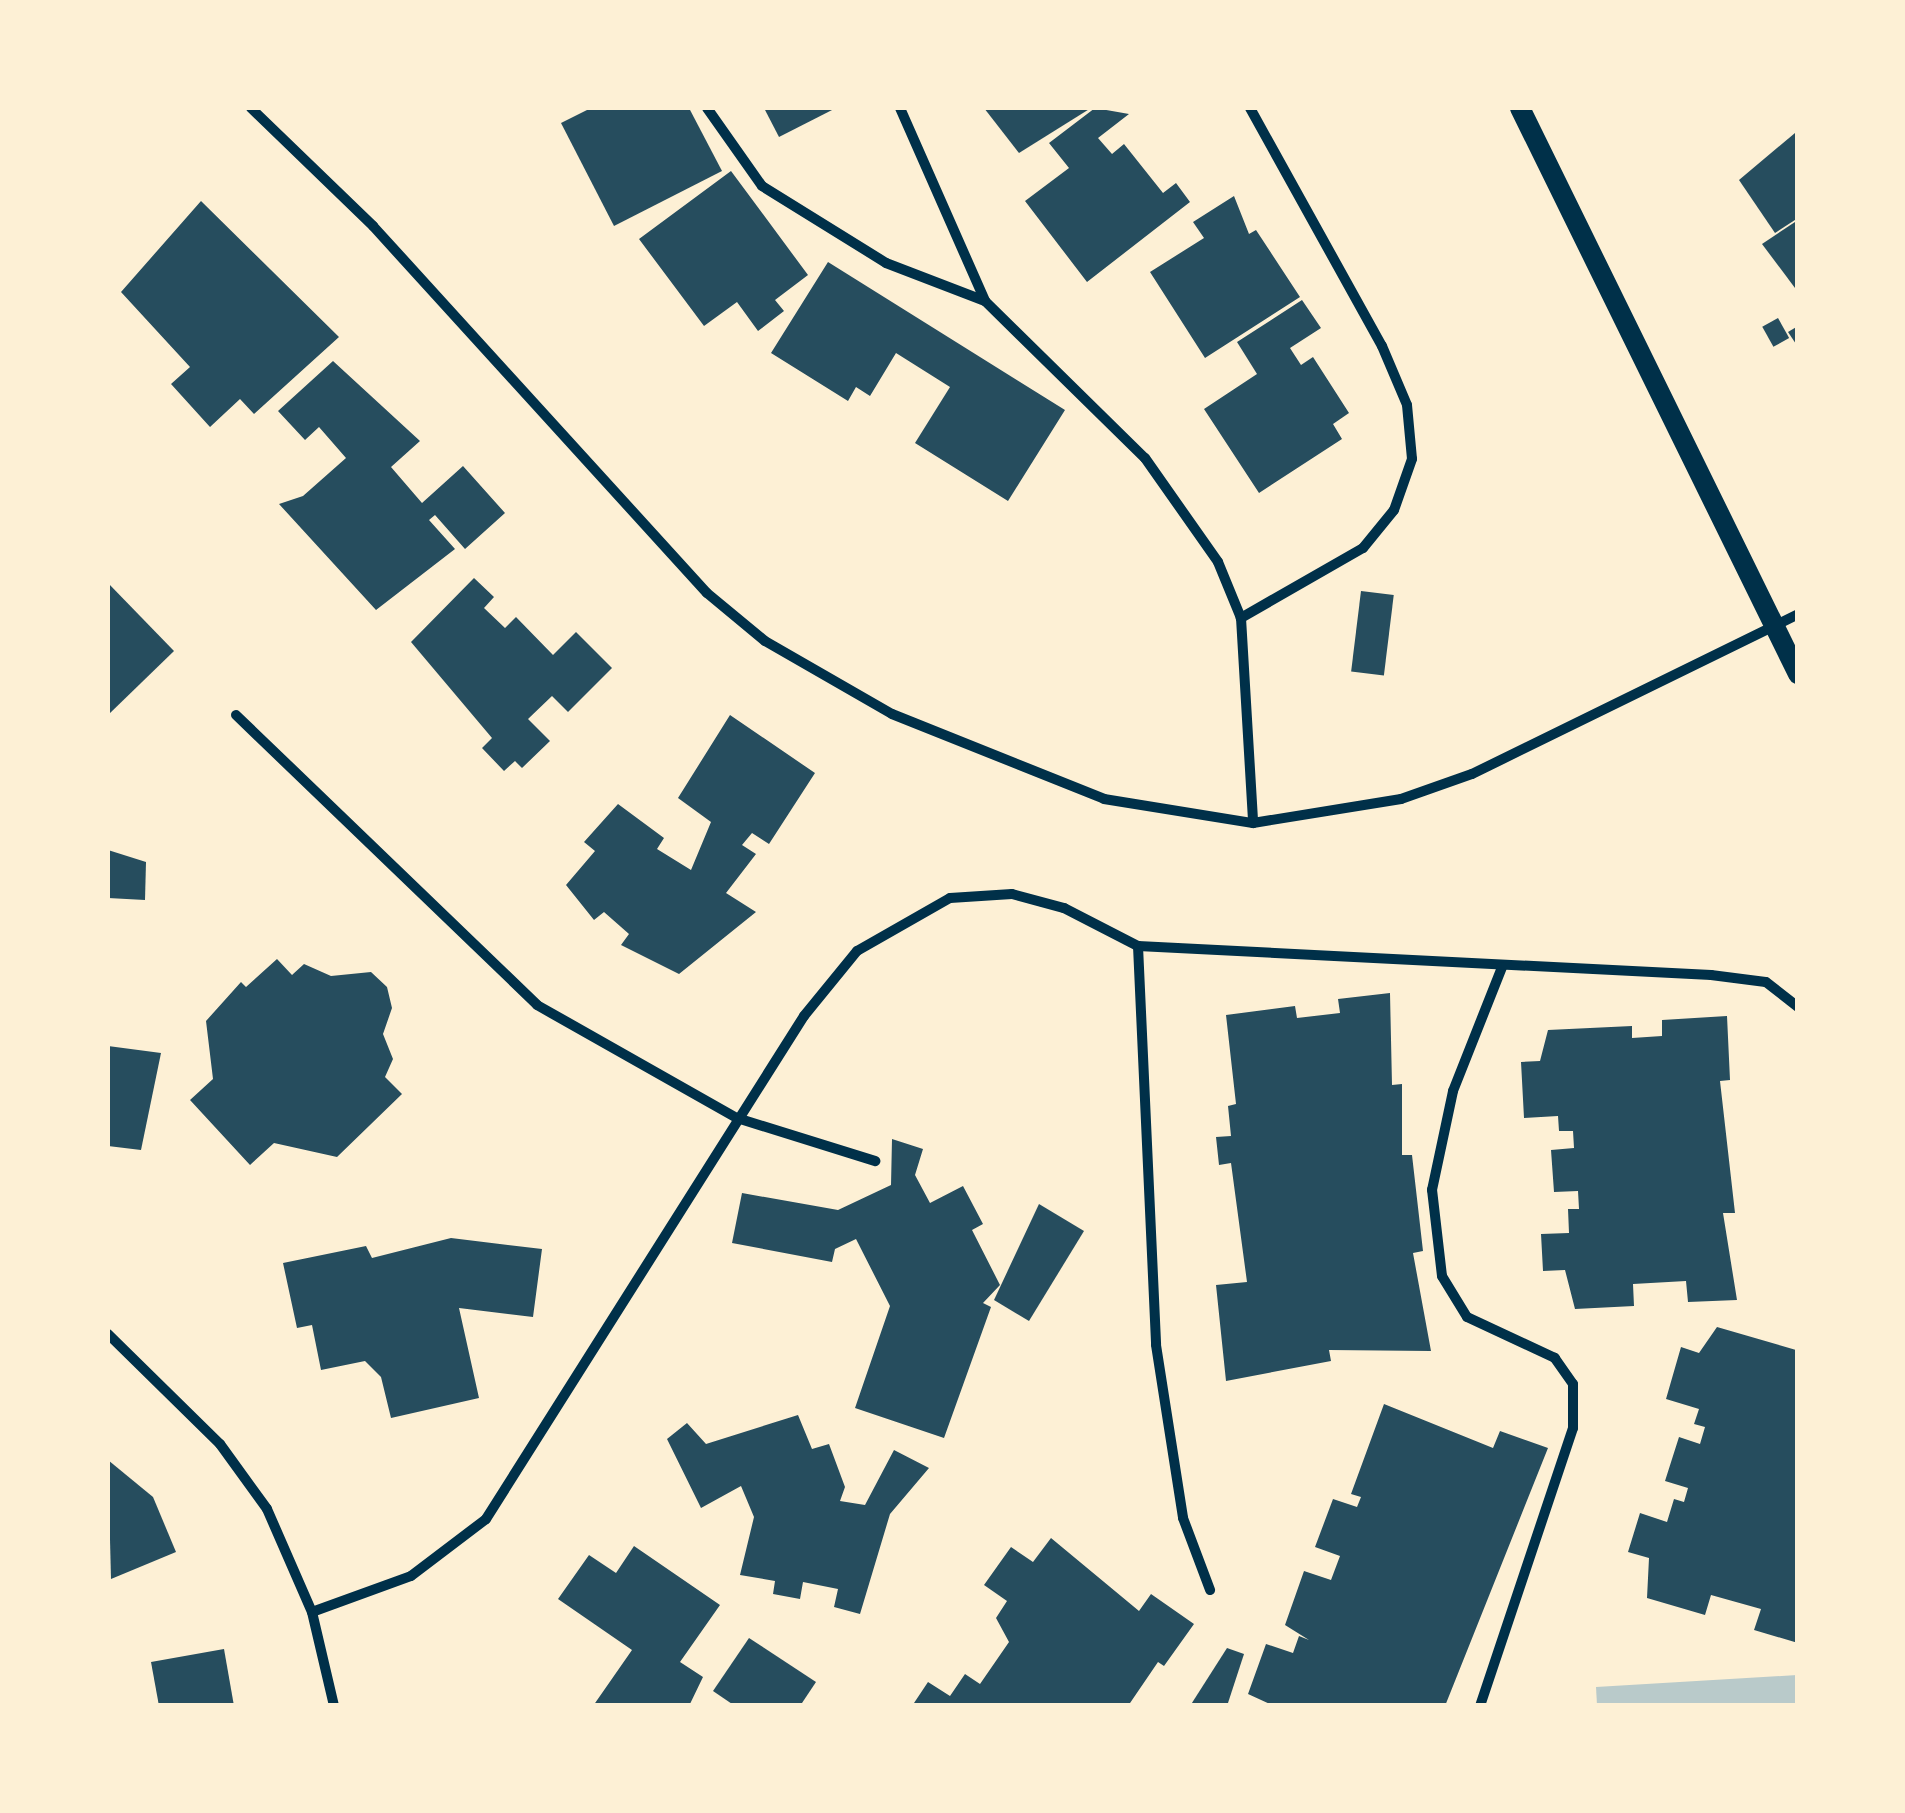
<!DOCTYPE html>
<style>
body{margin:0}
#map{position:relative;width:1905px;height:1813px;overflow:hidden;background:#fdf0d5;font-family:"Exo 2",sans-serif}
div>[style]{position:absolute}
.green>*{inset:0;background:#b9caca}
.building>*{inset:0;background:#264d5e;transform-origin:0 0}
.minor>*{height:10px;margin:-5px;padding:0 5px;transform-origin:5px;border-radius:5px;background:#003049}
.secondary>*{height:20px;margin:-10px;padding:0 10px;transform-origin:10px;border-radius:10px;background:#003049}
span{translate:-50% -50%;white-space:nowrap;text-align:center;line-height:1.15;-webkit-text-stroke:8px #fdf0d5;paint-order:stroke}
.frame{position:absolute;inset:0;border:110px solid #fdf0d5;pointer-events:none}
</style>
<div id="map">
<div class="green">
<div style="clip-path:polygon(1797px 1675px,1797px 1705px,1597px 1705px,1596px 1687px)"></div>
</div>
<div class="building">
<div style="clip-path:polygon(591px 108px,689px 108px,722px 171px,614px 226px,561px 123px)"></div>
<div style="clip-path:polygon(764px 108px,836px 108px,779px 137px)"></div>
<div style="clip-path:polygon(984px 108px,1091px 108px,1019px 153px)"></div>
<div style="clip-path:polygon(1095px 108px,1129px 114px,1098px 138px,1112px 154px,1124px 144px,1163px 193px,1176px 183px,1190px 202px,1087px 282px,1025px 201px,1069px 168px,1049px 143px)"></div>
<div style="clip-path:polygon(1795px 133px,1798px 218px,1775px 233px,1739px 180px)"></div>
<div style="clip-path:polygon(731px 171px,808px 275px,775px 300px,784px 311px,758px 331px,737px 302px,704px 326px,639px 239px)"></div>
<div style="clip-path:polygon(1234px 196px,1249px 234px,1256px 230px,1300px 297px,1205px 358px,1150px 272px,1204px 238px,1193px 222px)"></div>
<div style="clip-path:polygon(201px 201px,339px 337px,254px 414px,240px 399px,210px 427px,171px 384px,190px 367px,121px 292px)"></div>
<div style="clip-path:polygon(1798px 220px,1798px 292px,1762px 244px)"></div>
<div style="clip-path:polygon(828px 262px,1065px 410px,1008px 501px,915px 443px,950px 387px,896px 353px,870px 396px,856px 387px,848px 401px,771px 353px)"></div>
<div style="clip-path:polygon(1302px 300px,1321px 328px,1290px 348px,1301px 365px,1313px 357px,1349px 413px,1333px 424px,1342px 439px,1259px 493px,1204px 409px,1257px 374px,1237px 342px)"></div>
<div style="left:1778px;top:318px;width:23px;height:18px;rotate:61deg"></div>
<div style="clip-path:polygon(1798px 326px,1798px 347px,1788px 332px)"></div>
<div style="clip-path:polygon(333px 361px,420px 441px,391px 467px,422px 503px,463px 466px,505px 513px,465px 549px,435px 515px,429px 520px,455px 549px,376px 610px,279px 504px,303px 496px,346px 458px,319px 427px,305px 440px,278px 411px)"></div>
<div style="clip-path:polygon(474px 578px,494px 597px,484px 608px,505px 628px,516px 617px,553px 655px,576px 632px,612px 668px,568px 712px,552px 696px,528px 719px,550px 741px,522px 768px,515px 761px,504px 771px,482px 748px,492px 738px,411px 642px)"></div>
<div style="clip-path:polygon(108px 583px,174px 651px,108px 715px)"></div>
<div style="left:1361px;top:591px;width:33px;height:81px;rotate:7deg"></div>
<div style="clip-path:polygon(730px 715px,815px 773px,769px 844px,752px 833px,742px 845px,756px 854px,726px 893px,756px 912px,679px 974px,621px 945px,629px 934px,604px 912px,594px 920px,566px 885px,595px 851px,584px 842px,618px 804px,664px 838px,657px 849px,691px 870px,711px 822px,678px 798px)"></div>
<div style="clip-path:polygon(108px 850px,146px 862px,145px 900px,108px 898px)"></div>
<div style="clip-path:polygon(277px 959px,292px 975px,304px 964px,331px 976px,371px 972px,387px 987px,392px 1008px,383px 1034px,393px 1059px,385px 1077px,402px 1094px,337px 1157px,274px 1143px,250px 1165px,190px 1100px,213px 1079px,206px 1021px,241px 982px,246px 987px)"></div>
<div style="clip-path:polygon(1390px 993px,1392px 1085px,1402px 1084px,1402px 1155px,1412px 1155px,1423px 1251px,1413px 1253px,1431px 1351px,1329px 1350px,1331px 1361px,1226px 1381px,1216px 1285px,1247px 1282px,1231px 1163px,1219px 1165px,1216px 1137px,1231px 1136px,1228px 1106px,1236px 1104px,1226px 1015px,1295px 1006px,1297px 1018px,1340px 1013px,1338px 999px)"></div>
<div style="clip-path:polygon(1727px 1016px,1730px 1080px,1720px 1081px,1735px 1213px,1723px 1213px,1737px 1300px,1688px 1302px,1686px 1281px,1633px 1284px,1634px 1306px,1575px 1309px,1565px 1270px,1543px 1271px,1541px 1234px,1569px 1233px,1568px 1209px,1579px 1209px,1578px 1191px,1554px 1192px,1551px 1150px,1574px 1148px,1573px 1131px,1559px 1131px,1558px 1116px,1524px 1118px,1521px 1062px,1540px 1061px,1548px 1030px,1632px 1026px,1632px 1038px,1662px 1036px,1662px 1020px)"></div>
<div style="clip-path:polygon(108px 1046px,161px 1053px,141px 1150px,108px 1146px)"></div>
<div style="clip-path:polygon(892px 1139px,923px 1149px,915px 1175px,930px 1203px,963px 1186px,983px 1224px,972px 1230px,1000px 1285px,983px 1303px,991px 1307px,944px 1438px,855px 1408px,890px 1306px,856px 1239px,835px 1249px,832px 1262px,732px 1243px,742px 1193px,838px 1210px,891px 1185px)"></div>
<div style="clip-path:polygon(1039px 1204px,1084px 1231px,1029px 1321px,994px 1300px)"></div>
<div style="clip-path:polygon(451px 1238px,542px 1249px,533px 1317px,459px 1308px,479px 1398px,391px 1418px,381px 1377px,365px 1361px,321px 1370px,312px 1325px,297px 1328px,283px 1263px,366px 1246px,372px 1258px)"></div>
<div style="clip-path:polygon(1717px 1327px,1796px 1350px,1798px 1643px,1754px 1630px,1761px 1609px,1711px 1595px,1705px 1615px,1647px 1598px,1649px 1558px,1628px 1552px,1640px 1513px,1667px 1522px,1674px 1499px,1684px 1502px,1688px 1488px,1665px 1481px,1679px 1437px,1700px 1444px,1705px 1427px,1694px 1424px,1699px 1409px,1666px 1399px,1681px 1347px,1699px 1353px)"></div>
<div style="clip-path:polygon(1384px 1404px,1493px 1448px,1500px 1431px,1548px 1448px,1445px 1706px,1274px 1706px,1248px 1694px,1266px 1644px,1293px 1653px,1299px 1636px,1309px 1640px,1285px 1625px,1304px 1571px,1331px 1580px,1340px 1556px,1315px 1547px,1333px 1499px,1357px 1507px,1361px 1497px,1351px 1494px)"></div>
<div style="clip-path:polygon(798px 1415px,812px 1449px,829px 1444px,845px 1487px,840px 1501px,865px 1505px,894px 1450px,929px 1468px,890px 1514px,860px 1614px,834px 1607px,838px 1589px,803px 1582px,800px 1599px,773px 1594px,775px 1581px,740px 1575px,754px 1517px,741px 1486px,701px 1508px,667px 1439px,687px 1423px,706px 1444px)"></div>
<div style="clip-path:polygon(108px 1460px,153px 1497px,176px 1552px,111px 1579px)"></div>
<div style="clip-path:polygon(1051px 1538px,1139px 1611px,1151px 1594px,1194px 1624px,1164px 1666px,1158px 1662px,1128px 1706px,912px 1706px,928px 1682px,950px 1696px,965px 1674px,980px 1684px,1009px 1642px,996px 1618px,1007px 1601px,984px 1585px,1011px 1547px,1033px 1562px)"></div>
<div style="clip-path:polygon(634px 1546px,720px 1605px,680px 1662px,703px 1677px,689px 1706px,593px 1706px,632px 1650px,558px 1599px,589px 1555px,616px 1573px)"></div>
<div style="clip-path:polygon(749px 1638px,816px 1682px,800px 1706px,735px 1706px,713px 1691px)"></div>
<div style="clip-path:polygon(1227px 1648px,1244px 1654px,1227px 1706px,1190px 1706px)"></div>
<div style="clip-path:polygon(224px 1649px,234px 1706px,159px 1706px,151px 1662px)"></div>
</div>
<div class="minor">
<div style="left:251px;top:108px;width:170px;rotate:44deg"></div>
<div style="left:373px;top:226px;width:496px;rotate:47.7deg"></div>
<div style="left:707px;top:593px;width:75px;rotate:39.6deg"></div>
<div style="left:765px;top:641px;width:146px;rotate:29.9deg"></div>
<div style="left:892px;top:714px;width:228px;rotate:21.8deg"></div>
<div style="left:1104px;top:799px;width:151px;rotate:9.2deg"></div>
<div style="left:1253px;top:823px;width:150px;rotate:-9.2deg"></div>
<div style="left:1401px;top:799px;width:75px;rotate:-19.4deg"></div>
<div style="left:1472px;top:774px;width:363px;rotate:-26.1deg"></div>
<div style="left:707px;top:108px;width:95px;rotate:54.8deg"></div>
<div style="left:762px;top:186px;width:146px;rotate:31.8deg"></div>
<div style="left:886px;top:263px;width:106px;rotate:21deg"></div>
<div style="left:985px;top:301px;width:224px;rotate:44.5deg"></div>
<div style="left:1145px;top:458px;width:127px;rotate:54.9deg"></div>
<div style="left:1218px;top:562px;width:61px;rotate:67.7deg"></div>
<div style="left:900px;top:108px;width:211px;rotate:66.2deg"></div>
<div style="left:1250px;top:108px;width:272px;rotate:61deg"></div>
<div style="left:1382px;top:346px;width:64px;rotate:67deg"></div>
<div style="left:1407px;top:405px;width:54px;rotate:84.7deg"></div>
<div style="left:1412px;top:459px;width:54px;rotate:109.4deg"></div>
<div style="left:1394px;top:510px;width:49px;rotate:129.2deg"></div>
<div style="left:1363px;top:548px;width:141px;rotate:150.2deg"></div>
<div style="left:1241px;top:618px;width:205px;rotate:86.6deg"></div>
<div style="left:236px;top:715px;width:418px;rotate:43.9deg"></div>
<div style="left:537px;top:1005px;width:230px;rotate:29.5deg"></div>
<div style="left:737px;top:1118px;width:145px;rotate:17.3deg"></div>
<div style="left:1138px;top:946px;width:399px;rotate:87.4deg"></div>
<div style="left:1156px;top:1345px;width:175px;rotate:81.1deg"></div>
<div style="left:1183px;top:1518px;width:77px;rotate:69.4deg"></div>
<div style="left:108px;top:1334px;width:157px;rotate:44.5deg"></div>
<div style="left:220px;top:1444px;width:80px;rotate:54.1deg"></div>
<div style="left:267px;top:1509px;width:112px;rotate:66.4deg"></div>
<div style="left:312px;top:1612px;width:97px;rotate:76.8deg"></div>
<div style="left:312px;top:1612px;width:105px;rotate:-20deg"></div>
<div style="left:411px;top:1576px;width:94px;rotate:-37.2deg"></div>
<div style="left:486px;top:1519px;width:595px;rotate:-57.7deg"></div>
<div style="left:804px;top:1016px;width:84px;rotate:-50.8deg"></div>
<div style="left:857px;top:951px;width:107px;rotate:-29.7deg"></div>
<div style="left:950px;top:898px;width:62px;rotate:-3.7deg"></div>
<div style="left:1012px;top:894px;width:54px;rotate:15.1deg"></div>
<div style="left:1064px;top:908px;width:83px;rotate:27.2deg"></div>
<div style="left:1138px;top:946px;width:574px;rotate:2.9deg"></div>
<div style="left:1711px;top:975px;width:55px;rotate:7.3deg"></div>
<div style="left:1766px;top:982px;width:41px;rotate:38deg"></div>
<div style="left:1480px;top:1706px;width:293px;rotate:-71.5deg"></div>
<div style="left:1573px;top:1428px;width:44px;rotate:-90deg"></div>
<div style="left:1573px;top:1384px;width:32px;rotate:-125deg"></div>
<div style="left:1555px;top:1358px;width:97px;rotate:-155deg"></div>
<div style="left:1467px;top:1317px;width:48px;rotate:-121.4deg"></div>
<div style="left:1442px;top:1276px;width:87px;rotate:-96.6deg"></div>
<div style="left:1432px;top:1190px;width:101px;rotate:-78deg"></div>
<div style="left:1453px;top:1091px;width:133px;rotate:-68.4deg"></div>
</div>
<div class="secondary">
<div style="left:1520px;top:108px;width:631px;rotate:63.84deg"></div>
</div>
<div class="frame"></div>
</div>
